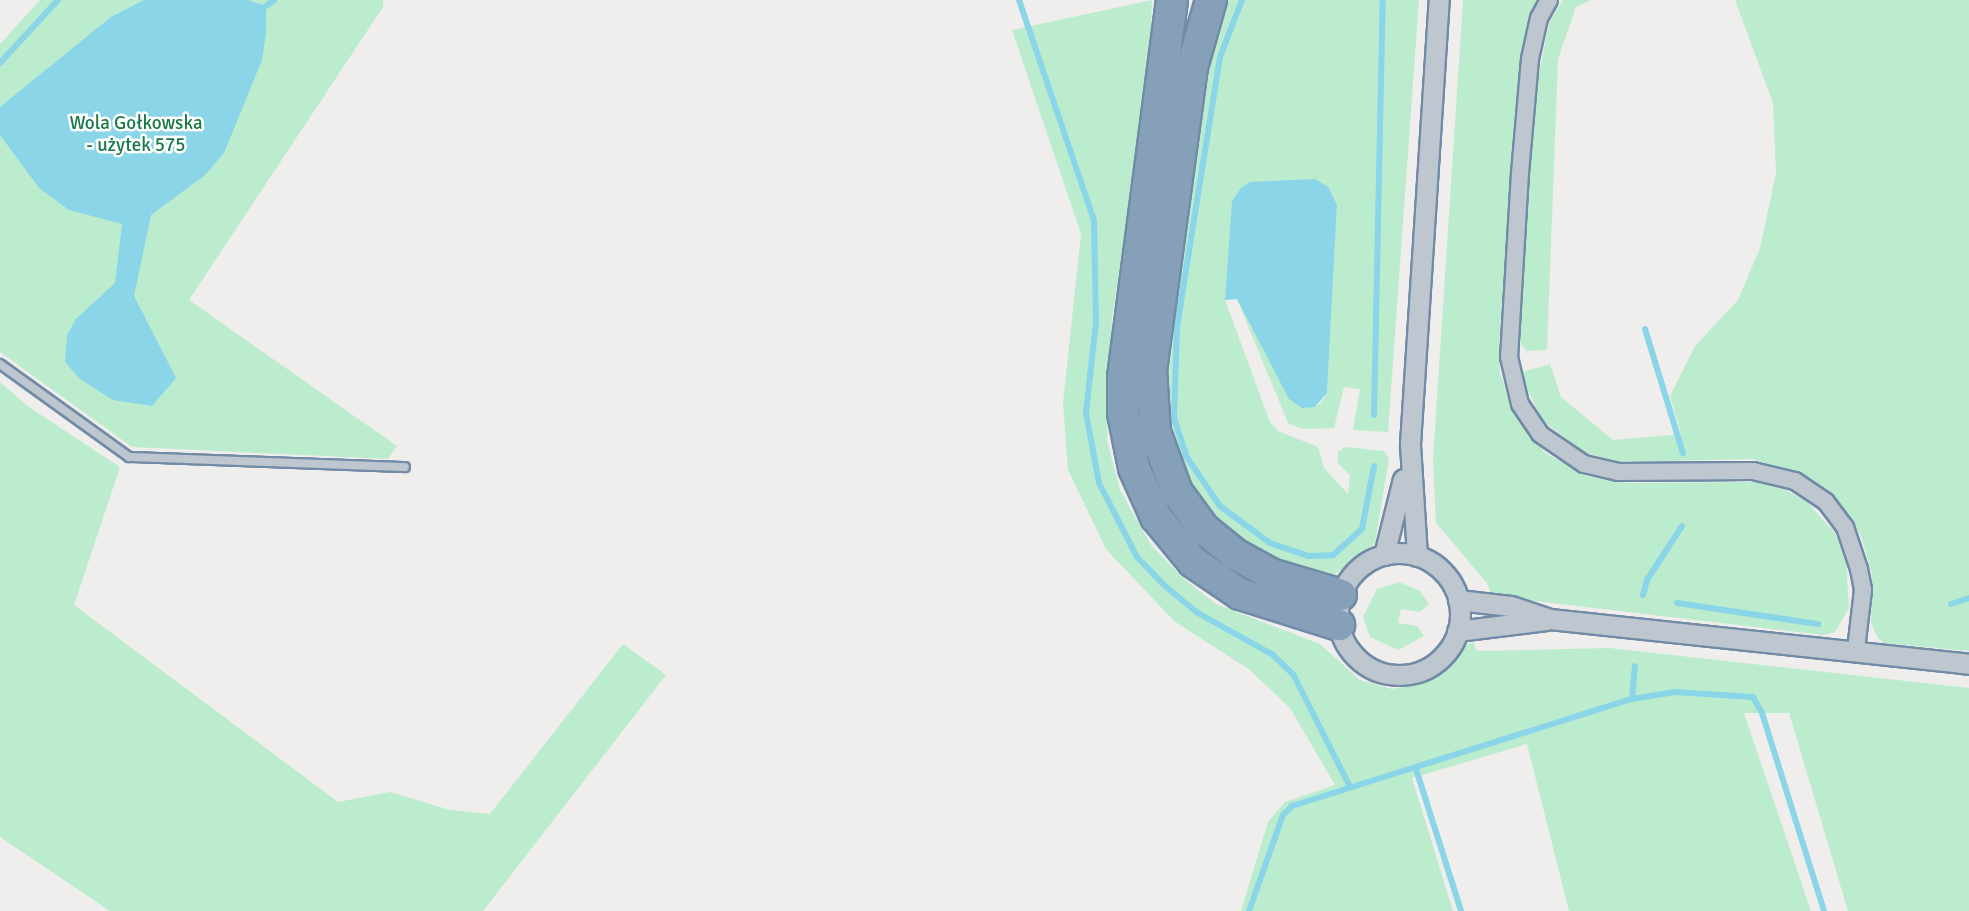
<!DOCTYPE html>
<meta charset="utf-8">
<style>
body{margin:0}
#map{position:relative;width:1969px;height:911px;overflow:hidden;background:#f0eded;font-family:Signika,sans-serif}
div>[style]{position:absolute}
.green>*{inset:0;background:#bcecce}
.water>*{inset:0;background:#8ad5e8}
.stream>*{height:6px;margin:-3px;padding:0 3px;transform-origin:3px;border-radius:3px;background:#8ad5e8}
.roads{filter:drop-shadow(2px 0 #718ba6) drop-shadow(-2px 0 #718ba6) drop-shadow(0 2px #718ba6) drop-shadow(0 -2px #718ba6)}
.service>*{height:8px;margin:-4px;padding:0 4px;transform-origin:4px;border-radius:4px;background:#bec7cf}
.minor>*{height:16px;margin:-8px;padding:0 8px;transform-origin:8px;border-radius:8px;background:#bec7cf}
.tertiary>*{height:19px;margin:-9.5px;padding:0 9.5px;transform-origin:9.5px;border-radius:9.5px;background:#bec7cf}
.tertiary>.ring{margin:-9.5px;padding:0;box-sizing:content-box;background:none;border:19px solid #bec7cf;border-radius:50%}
.motorway>*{height:30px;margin:-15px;padding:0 15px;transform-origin:15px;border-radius:15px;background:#86a0ba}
span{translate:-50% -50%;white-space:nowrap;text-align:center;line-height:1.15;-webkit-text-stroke:5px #fff;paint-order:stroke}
.park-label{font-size:19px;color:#1a7848}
</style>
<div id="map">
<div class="green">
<div style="clip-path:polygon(40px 0,383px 0,383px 7px,189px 300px,397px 446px,388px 459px,132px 447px,0 352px,0 44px)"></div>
<div style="clip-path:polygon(1152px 0,1148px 95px,1112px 318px,1107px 441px,1120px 490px,1151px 545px,1184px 579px,1216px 604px,1320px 644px,1360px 680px,1392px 689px,1419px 684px,1442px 669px,1459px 648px,1473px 642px,1477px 651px,1609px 648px,1969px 688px,1969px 911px,1848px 911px,1789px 713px,1744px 713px,1811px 911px,1569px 911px,1527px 744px,1412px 778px,1453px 911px,1241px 911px,1268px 822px,1285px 802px,1335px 785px,1290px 708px,1250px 670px,1174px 621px,1106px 549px,1068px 470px,1063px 403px,1081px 234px,1012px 30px)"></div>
<div style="clip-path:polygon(1223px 0,1419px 0,1388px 432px,1353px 430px,1360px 389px,1344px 387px,1334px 428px,1303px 429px,1288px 423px,1237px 299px,1315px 407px,1321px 403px,1327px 393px,1337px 205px,1225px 300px,1270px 422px,1278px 431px,1318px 447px,1324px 468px,1348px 494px,1350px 475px,1338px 463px,1338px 452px,1345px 447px,1384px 451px,1389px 458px,1375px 543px,1330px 578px,1294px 575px,1212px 524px,1173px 468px,1160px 372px,1201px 70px)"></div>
<div style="clip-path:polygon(1463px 0,1537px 0,1521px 49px,1499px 342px,1500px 372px,1512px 410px,1544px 452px,1585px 476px,1629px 483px,1756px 482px,1786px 490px,1807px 502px,1835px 533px,1846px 559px,1849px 608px,1835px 632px,1823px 635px,1492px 596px,1487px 583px,1436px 523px,1433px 459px)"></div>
<div style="clip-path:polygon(1563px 0,1591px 0,1576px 7px,1558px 59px,1547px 350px,1527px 351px,1521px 345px,1519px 307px,1534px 99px,1549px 23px)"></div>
<div style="clip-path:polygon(1735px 0,1969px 0,1969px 651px,1884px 643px,1877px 637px,1871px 622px,1872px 574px,1861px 536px,1842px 506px,1808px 477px,1753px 459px,1622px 462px,1585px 453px,1543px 421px,1526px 387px,1522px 372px,1550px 364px,1561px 397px,1613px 440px,1681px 434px,1670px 396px,1695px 346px,1738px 300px,1760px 248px,1776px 173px,1773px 103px)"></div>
<div style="clip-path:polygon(0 382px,29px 407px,120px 467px,74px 605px,338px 802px,390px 792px,450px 810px,490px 814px,623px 644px,666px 675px,483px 911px,110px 911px,0 837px)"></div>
<div style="clip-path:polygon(1399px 582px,1420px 591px,1429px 604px,1420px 612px,1401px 609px,1398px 623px,1417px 626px,1424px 636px,1398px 650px,1370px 637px,1363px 617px,1377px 589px)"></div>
</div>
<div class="water">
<div style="clip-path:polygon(144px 0,248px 0,266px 6px,266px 33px,262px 60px,224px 153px,205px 175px,151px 215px,134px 296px,176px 378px,152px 406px,113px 400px,80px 379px,65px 362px,67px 335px,76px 319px,115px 283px,122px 224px,69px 210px,39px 188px,0 135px,0 107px,111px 17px)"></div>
<div style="clip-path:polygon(1315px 179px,1328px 187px,1337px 205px,1327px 393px,1315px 407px,1302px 408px,1289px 399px,1237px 299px,1225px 300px,1232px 201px,1241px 188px,1250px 182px)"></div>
</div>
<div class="stream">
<div style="left:1019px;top:0;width:232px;rotate:71.2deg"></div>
<div style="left:1094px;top:220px;width:102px;rotate:88.9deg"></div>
<div style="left:1096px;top:322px;width:92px;rotate:96.3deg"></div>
<div style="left:1086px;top:413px;width:71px;rotate:79.5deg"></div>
<div style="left:1099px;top:483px;width:83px;rotate:62.8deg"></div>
<div style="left:1137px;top:557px;width:40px;rotate:46deg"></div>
<div style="left:1165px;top:586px;width:43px;rotate:39.3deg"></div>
<div style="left:1198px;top:613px;width:86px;rotate:29.2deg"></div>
<div style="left:1273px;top:655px;width:28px;rotate:44deg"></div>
<div style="left:1293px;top:674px;width:127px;rotate:63.2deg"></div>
<div style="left:1242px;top:0;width:61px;rotate:111.1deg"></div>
<div style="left:1220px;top:57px;width:107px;rotate:99.1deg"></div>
<div style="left:1203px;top:163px;width:166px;rotate:99deg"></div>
<div style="left:1177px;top:327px;width:91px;rotate:91.9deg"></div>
<div style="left:1174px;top:418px;width:40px;rotate:72deg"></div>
<div style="left:1186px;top:456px;width:60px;rotate:55.8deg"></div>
<div style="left:1220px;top:506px;width:62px;rotate:36.5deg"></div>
<div style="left:1270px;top:543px;width:40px;rotate:18.9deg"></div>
<div style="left:1308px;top:556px;width:25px;rotate:-2deg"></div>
<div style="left:1333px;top:555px;width:39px;rotate:-42deg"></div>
<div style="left:1362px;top:529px;width:64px;rotate:-79.2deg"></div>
<div style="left:266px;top:6px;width:10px;rotate:-37deg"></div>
<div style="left:0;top:63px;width:86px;rotate:-47.4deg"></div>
<div style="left:1645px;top:329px;width:130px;rotate:73deg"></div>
<div style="left:1374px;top:415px;width:415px;rotate:-88.8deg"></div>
<div style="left:1643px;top:595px;width:16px;rotate:-75deg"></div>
<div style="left:1647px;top:580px;width:64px;rotate:-57.1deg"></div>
<div style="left:1677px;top:603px;width:143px;rotate:8.5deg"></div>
<div style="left:1951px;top:604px;width:19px;rotate:-18deg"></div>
<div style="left:1632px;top:699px;width:33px;rotate:-85deg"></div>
<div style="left:1416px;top:769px;width:149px;rotate:72.4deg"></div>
<div style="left:1249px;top:911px;width:102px;rotate:-70.5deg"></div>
<div style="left:1283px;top:815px;width:13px;rotate:-45deg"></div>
<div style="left:1292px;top:806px;width:356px;rotate:-17.5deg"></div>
<div style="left:1632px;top:699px;width:44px;rotate:-9.2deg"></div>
<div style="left:1675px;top:692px;width:78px;rotate:3.7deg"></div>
<div style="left:1753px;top:697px;width:18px;rotate:61deg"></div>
<div style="left:1762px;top:713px;width:207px;rotate:72.6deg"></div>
</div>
<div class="roads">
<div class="service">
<div style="left:0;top:364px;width:159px;rotate:35.8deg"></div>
<div style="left:129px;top:457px;width:276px;rotate:2.1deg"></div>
</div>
<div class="minor">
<div style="left:1549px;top:0;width:21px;rotate:119deg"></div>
<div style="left:1539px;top:18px;width:42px;rotate:102.4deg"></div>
<div style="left:1530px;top:59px;width:114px;rotate:95deg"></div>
<div style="left:1520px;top:173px;width:184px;rotate:93.4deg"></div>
<div style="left:1509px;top:357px;width:48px;rotate:76.8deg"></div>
<div style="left:1520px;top:404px;width:36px;rotate:56deg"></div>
<div style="left:1540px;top:434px;width:53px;rotate:34.3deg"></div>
<div style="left:1584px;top:464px;width:35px;rotate:13deg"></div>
<div style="left:1618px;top:472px;width:135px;rotate:-0.4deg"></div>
<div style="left:1753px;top:471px;width:43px;rotate:13.4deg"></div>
<div style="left:1795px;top:481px;width:37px;rotate:34deg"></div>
<div style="left:1826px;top:502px;width:31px;rotate:53deg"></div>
<div style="left:1845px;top:527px;width:44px;rotate:71.6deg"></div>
<div style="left:1859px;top:569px;width:21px;rotate:79deg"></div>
<div style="left:1863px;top:590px;width:60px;rotate:96.7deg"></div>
</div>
<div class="tertiary">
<div class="ring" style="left:1338px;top:553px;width:103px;height:103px"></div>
<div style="left:1384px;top:555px;width:78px;rotate:-76deg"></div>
<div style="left:1417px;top:556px;width:112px;rotate:-93.6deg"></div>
<div style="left:1410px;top:444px;width:445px;rotate:-86.3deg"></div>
<div style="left:1458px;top:600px;width:53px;rotate:6.5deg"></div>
<div style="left:1511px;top:606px;width:41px;rotate:18.4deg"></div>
<div style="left:1550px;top:619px;width:421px;rotate:6.1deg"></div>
<div style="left:1457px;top:631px;width:90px;rotate:-7deg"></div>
</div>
<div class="motorway">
<div style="left:1172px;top:0;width:380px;rotate:97.4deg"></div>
<div style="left:1123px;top:377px;width:36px;rotate:90deg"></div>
<div style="left:1123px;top:413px;width:56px;rotate:78.7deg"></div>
<div style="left:1134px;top:468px;width:54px;rotate:65.8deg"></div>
<div style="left:1156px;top:517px;width:58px;rotate:50.6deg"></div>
<div style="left:1193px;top:562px;width:57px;rotate:34.2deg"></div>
<div style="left:1240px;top:594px;width:104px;rotate:17.4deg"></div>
<div style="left:1211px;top:0;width:70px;rotate:105.8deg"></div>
<div style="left:1192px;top:67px;width:305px;rotate:97.7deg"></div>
<div style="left:1151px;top:369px;width:63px;rotate:86.4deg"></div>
<div style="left:1155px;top:432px;width:64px;rotate:69.9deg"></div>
<div style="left:1177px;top:492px;width:46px;rotate:53.9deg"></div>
<div style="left:1204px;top:529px;width:40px;rotate:39deg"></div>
<div style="left:1235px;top:554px;width:41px;rotate:29.1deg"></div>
<div style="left:1271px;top:574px;width:73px;rotate:16.7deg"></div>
</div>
</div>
<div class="park-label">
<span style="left:136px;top:135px">Wola Gołkowska<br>- użytek 575</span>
</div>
</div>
